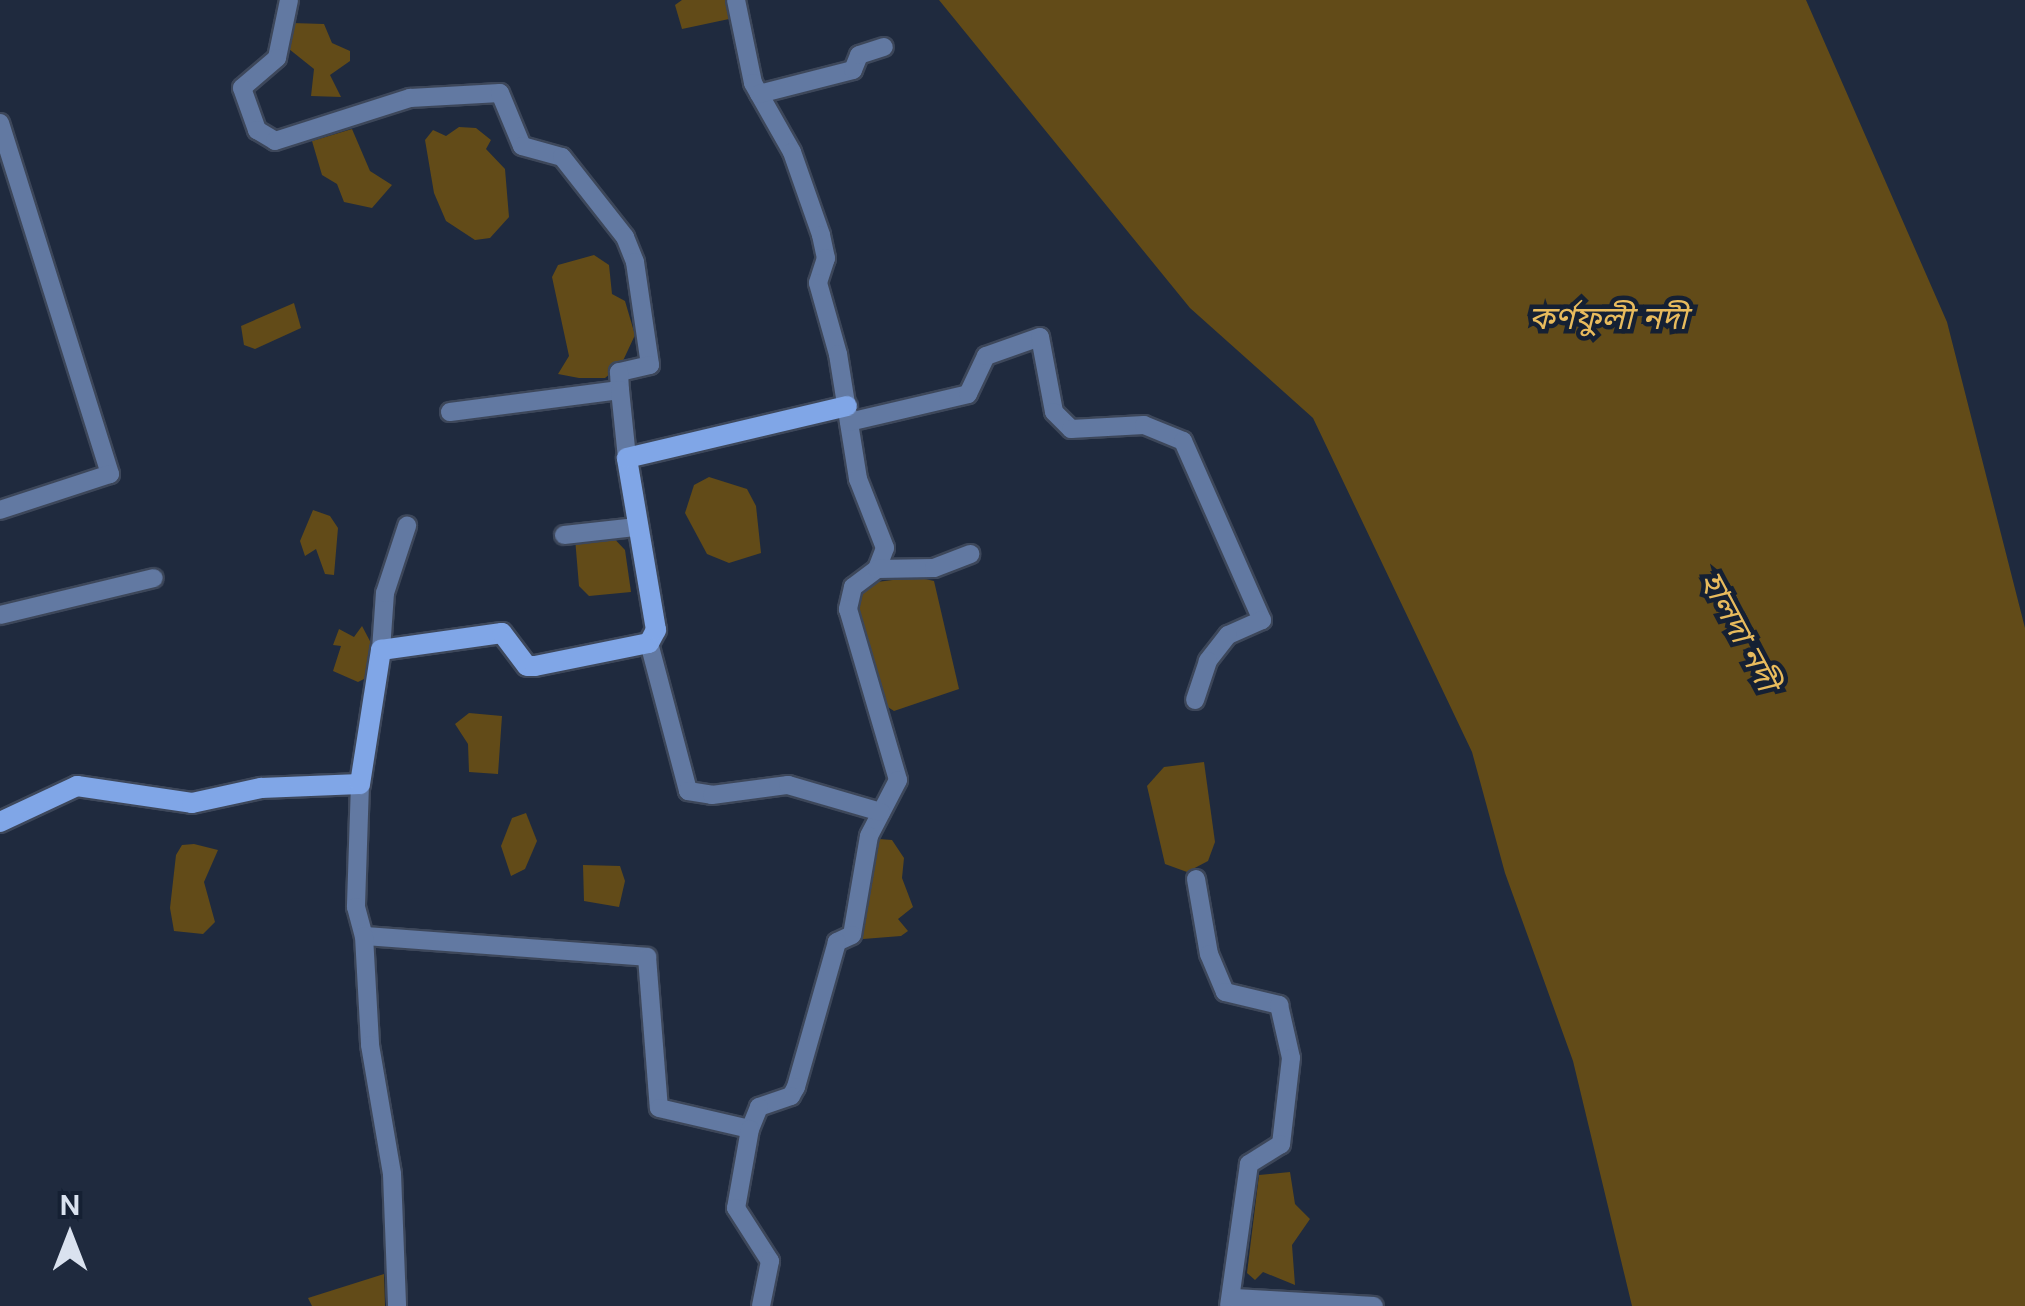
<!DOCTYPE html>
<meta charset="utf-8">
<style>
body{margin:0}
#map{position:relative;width:2025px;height:1306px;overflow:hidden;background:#1f2a3e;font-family:"DM Sans","Noto Sans Bengali",sans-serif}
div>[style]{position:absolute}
.water>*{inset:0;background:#624b18}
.roads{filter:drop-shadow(2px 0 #3d475a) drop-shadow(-2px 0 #3d475a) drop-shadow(0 2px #3d475a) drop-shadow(0 -2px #3d475a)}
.street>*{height:18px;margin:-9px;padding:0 9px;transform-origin:9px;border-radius:9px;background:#6279a2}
.secondary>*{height:20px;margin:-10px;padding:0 10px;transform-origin:10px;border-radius:10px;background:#80a6e7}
span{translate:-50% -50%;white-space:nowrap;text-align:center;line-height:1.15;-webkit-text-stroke:9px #152033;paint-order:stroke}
.water-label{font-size:32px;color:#e8bb5d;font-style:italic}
.north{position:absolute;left:20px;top:1186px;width:100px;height:100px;-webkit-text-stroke:8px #152033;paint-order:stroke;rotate:0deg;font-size:28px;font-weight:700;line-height:40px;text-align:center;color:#dae2ef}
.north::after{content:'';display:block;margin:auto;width:35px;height:45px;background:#dae2ef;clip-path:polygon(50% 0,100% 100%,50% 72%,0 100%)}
</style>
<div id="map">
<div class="water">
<div style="clip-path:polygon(682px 0,728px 0,729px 19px,682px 29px,675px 5px)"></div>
<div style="clip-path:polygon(939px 0,1806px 0,1947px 322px,2025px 628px,2025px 1306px,1632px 1306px,1573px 1061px,1505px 873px,1472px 752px,1313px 418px,1190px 308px)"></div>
<div style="clip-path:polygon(292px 23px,324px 24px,332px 43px,350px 51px,350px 61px,330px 75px,341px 97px,311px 96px,314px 69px,289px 49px)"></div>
<div style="clip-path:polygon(459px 127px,476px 128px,491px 140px,486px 149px,505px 169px,509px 217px,490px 238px,475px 240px,446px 221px,434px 193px,425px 140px,433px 130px,446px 136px)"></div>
<div style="clip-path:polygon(352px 129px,370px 171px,392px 185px,372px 208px,344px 202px,337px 184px,322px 175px,312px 141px)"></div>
<div style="clip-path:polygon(594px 255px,609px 265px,612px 294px,625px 301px,635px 335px,621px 365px,605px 378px,579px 378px,558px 374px,569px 356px,552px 277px,558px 265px)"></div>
<div style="clip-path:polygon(294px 303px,301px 328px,255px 349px,244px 345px,241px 326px)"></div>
<div style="clip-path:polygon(709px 477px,747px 489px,756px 506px,761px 553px,729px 563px,707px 554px,685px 513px,694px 485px)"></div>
<div style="clip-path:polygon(313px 510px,330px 516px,338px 528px,334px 575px,325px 574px,316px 549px,305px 556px,300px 541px)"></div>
<div style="clip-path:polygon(608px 532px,625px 550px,631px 592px,589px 596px,579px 586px,575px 538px)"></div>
<div style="clip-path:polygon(916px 577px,934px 581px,959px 689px,894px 711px,883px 704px,854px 604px,860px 590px,877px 582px)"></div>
<div style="clip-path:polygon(362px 626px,371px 643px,366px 678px,358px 682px,333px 671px,341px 646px,333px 645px,339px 629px,354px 637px)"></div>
<div style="clip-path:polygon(469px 713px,502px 716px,498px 774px,469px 772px,468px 744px,455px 724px)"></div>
<div style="clip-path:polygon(1204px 762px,1215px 842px,1208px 861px,1187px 872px,1165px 864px,1147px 786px,1164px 767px)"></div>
<div style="clip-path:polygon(526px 813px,537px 841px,525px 869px,511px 876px,501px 846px,512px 818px)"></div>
<div style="clip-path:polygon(879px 839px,892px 840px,904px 858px,902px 878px,913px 907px,898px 919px,908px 931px,901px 936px,863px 939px,861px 917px,867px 905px,862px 893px)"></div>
<div style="clip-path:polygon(194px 844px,218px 850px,204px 882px,215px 922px,203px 934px,174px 931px,170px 908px,176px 855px,182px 845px)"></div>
<div style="clip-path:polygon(583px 865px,620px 866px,625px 881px,619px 907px,584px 901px)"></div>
<div style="clip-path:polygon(1290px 1172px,1295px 1204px,1310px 1219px,1292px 1245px,1295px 1285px,1263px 1272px,1255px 1280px,1247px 1273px,1259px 1175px)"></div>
<div style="clip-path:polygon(384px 1274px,385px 1306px,312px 1306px,308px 1298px)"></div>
</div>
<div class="roads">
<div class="street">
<div style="left:289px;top:0;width:59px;rotate:101.7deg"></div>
<div style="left:277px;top:58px;width:46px;rotate:139.4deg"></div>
<div style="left:242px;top:88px;width:45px;rotate:70.3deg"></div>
<div style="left:257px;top:130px;width:21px;rotate:31deg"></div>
<div style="left:275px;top:141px;width:142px;rotate:-17.7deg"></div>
<div style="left:410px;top:98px;width:90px;rotate:-3.2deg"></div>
<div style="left:500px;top:93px;width:57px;rotate:67.5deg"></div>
<div style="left:522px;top:146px;width:41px;rotate:15.4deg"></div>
<div style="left:562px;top:157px;width:102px;rotate:51.8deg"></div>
<div style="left:625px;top:237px;width:27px;rotate:68deg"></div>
<div style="left:635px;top:262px;width:104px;rotate:81.7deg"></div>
<div style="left:650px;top:365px;width:32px;rotate:167deg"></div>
<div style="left:619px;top:372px;width:18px;rotate:87deg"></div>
<div style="left:736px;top:0;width:85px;rotate:78.4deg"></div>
<div style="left:753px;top:83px;width:79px;rotate:60.5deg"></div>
<div style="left:792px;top:152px;width:88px;rotate:70.7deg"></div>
<div style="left:821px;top:235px;width:24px;rotate:78deg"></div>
<div style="left:826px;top:258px;width:26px;rotate:108deg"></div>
<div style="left:818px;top:283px;width:74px;rotate:74.3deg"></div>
<div style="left:838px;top:354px;width:127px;rotate:80.9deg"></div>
<div style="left:858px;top:479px;width:74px;rotate:68.6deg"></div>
<div style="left:885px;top:548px;width:22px;rotate:111deg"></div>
<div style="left:877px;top:569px;width:30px;rotate:143deg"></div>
<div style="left:853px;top:587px;width:23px;rotate:103deg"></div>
<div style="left:848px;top:609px;width:178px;rotate:73.7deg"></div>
<div style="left:898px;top:780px;width:63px;rotate:117.4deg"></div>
<div style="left:869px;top:836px;width:100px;rotate:99.7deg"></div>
<div style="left:852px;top:935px;width:17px;rotate:155deg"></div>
<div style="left:837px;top:942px;width:151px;rotate:105.8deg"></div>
<div style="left:796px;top:1087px;width:10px;rotate:119deg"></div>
<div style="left:791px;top:1096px;width:34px;rotate:161deg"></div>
<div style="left:759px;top:1107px;width:24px;rotate:112deg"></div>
<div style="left:759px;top:94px;width:97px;rotate:-14.3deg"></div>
<div style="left:853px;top:70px;width:16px;rotate:-68deg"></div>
<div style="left:859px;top:55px;width:26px;rotate:-18deg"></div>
<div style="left:0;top:123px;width:368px;rotate:72.6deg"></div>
<div style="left:110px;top:474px;width:116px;rotate:161.9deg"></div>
<div style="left:450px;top:412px;width:171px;rotate:-7.4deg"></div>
<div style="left:620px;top:390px;width:68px;rotate:84.1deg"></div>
<div style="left:849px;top:422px;width:122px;rotate:-13.2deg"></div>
<div style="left:968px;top:394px;width:42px;rotate:-64.7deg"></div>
<div style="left:986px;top:356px;width:57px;rotate:-19.4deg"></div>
<div style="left:1040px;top:337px;width:76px;rotate:79.4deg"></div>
<div style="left:1054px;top:412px;width:24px;rotate:45deg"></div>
<div style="left:1071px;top:429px;width:73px;rotate:-3.1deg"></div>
<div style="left:1144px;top:425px;width:42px;rotate:22.3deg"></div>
<div style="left:1183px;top:441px;width:196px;rotate:66.2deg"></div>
<div style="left:1262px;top:620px;width:37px;rotate:156deg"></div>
<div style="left:1228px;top:635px;width:33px;rotate:128deg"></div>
<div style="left:1208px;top:661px;width:41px;rotate:108.4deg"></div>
<div style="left:564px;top:535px;width:71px;rotate:-6.4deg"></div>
<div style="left:877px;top:569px;width:57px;rotate:-1deg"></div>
<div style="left:934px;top:568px;width:39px;rotate:-21deg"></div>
<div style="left:0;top:615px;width:158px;rotate:-13.5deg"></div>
<div style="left:649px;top:643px;width:153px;rotate:75.2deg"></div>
<div style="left:688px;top:791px;width:24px;rotate:9deg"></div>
<div style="left:712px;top:795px;width:77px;rotate:-7.5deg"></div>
<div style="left:788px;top:785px;width:97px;rotate:16.2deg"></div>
<div style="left:381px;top:650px;width:57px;rotate:-86deg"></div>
<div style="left:385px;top:593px;width:71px;rotate:-71.8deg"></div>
<div style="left:360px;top:784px;width:123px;rotate:91.9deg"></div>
<div style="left:356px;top:907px;width:30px;rotate:75deg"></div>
<div style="left:364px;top:936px;width:284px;rotate:4.2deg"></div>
<div style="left:647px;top:957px;width:151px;rotate:85.5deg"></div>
<div style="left:659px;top:1108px;width:93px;rotate:13deg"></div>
<div style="left:750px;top:1129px;width:80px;rotate:100deg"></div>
<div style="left:736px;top:1208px;width:63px;rotate:57.3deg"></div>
<div style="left:770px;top:1261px;width:46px;rotate:101.3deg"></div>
<div style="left:1196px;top:879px;width:76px;rotate:80.2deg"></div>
<div style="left:1209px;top:954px;width:41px;rotate:67.2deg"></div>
<div style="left:1225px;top:992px;width:56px;rotate:13.5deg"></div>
<div style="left:1279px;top:1005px;width:54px;rotate:77.2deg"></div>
<div style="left:1291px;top:1058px;width:87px;rotate:96.6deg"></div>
<div style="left:1281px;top:1144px;width:38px;rotate:148deg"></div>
<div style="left:1249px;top:1164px;width:143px;rotate:98deg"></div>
<div style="left:364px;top:936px;width:109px;rotate:86.8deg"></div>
<div style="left:370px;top:1045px;width:131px;rotate:80.3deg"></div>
<div style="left:392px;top:1174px;width:132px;rotate:87.8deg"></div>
<div style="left:1235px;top:1298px;width:139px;rotate:3.3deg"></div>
</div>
<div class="secondary">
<div style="left:0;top:822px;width:85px;rotate:-25.1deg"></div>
<div style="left:77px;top:786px;width:116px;rotate:8.4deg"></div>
<div style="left:192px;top:803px;width:71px;rotate:-12.3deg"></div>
<div style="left:261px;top:788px;width:99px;rotate:-2.3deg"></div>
<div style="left:360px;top:784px;width:136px;rotate:-81.1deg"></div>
<div style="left:381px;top:650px;width:122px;rotate:-8deg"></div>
<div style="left:502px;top:633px;width:41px;rotate:52.9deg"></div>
<div style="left:527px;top:666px;width:8px"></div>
<div style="left:535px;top:666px;width:116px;rotate:-11.4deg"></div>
<div style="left:649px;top:643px;width:15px;rotate:-62deg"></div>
<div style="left:656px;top:630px;width:174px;rotate:-99.6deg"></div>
<div style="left:627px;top:458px;width:226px;rotate:-13.3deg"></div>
</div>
</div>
<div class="water-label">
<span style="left:1608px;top:318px">কর্ণফুলী নদী</span>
<span style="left:1739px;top:631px;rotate:62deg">হালদা নদী</span>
</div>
<div class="north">N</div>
</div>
